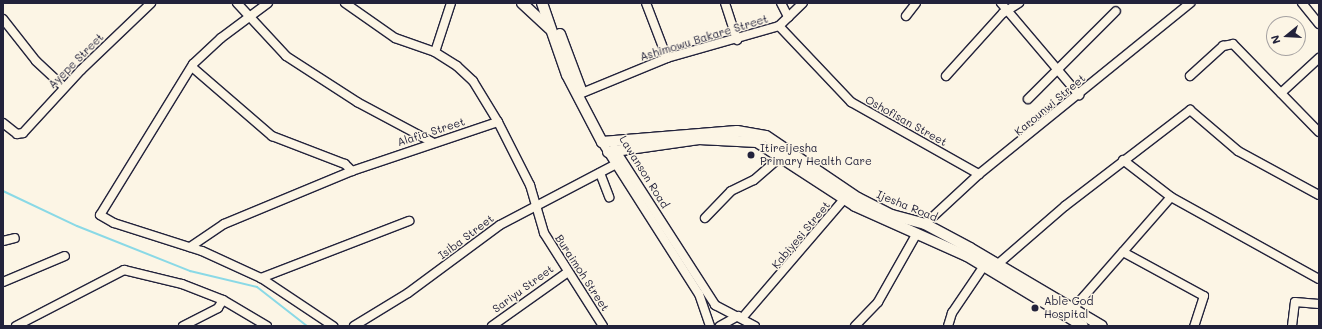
<!DOCTYPE html>
<style>
body{margin:0}
#map{position:relative;width:1322px;height:329px;overflow:hidden;background:#fcf5e5;font-family:Mali,sans-serif}
div>[style]{position:absolute}
.stream>*{height:2px;margin:-1px;padding:0 1px;transform-origin:1px;border-radius:1px;background:#8ad9e6}
.roads{filter:drop-shadow(1px 0 #22223b) drop-shadow(-1px 0 #22223b) drop-shadow(0 1px #22223b) drop-shadow(0 -1px #22223b)}
.minor>*{height:8px;margin:-4px;padding:0 4px;transform-origin:4px;border-radius:4px;background:#fcf5e5}
.major>*{height:10px;margin:-5px;padding:0 5px;transform-origin:5px;border-radius:5px;background:#fcf5e5}
.dots>*{width:11px;height:11px;translate:-50% -50%;box-sizing:border-box;border:2px solid #fcf5e5;border-radius:50%}
span{translate:-50% -50%;white-space:nowrap;text-align:center;line-height:1.15;-webkit-text-stroke:3px #fcf5e5;paint-order:stroke}
.street-label{font-size:11px;color:#22223b}
.poi-label{font-size:11px;color:#22223b}
.left{translate:0 -50%;text-align:left}
.frame{position:absolute;inset:0;border:4px solid #22223b;pointer-events:none}
.north{position:absolute;left:1266px;top:16px;width:40px;height:40px;box-sizing:border-box;background:#fcf5e5;border:1px solid #a5a1a1;border-radius:50%;rotate:252deg;font-size:11px;font-weight:700;line-height:16px;text-align:center;color:#22223b}
.north::after{content:'';display:block;margin:auto;width:14px;height:18px;background:#22223b;clip-path:polygon(50% 0,100% 100%,50% 72%,0 100%)}
</style>
<div id="map">
<div class="stream">
<div style="left:3px;top:191px;width:82px;rotate:25.3deg"></div>
<div style="left:77px;top:226px;width:122px;rotate:21.7deg"></div>
<div style="left:190px;top:271px;width:69px;rotate:13.4deg"></div>
<div style="left:257px;top:287px;width:63px;rotate:38deg"></div>
</div>
<div class="roads">
<div class="minor">
<div style="left:237px;top:3px;width:72px;rotate:47.2deg"></div>
<div style="left:286px;top:56px;width:85px;rotate:32.9deg"></div>
<div style="left:357px;top:102px;width:85px;rotate:28.1deg"></div>
<div style="left:268px;top:3px;width:59px;rotate:143.3deg"></div>
<div style="left:221px;top:38px;width:38px;rotate:137deg"></div>
<div style="left:193px;top:64px;width:177px;rotate:121.6deg"></div>
<div style="left:100px;top:215px;width:16px;rotate:30deg"></div>
<div style="left:114px;top:223px;width:92px;rotate:17.7deg"></div>
<div style="left:202px;top:251px;width:65px;rotate:24.6deg"></div>
<div style="left:261px;top:278px;width:87px;rotate:33.7deg"></div>
<div style="left:646px;top:3px;width:59px;rotate:69.1deg"></div>
<div style="left:725px;top:3px;width:39px;rotate:72deg"></div>
<div style="left:781px;top:3px;width:16px;rotate:63deg"></div>
<div style="left:1001px;top:3px;width:121px;rotate:49.7deg"></div>
<div style="left:1302px;top:3px;width:27px;rotate:51deg"></div>
<div style="left:906px;top:16px;width:16px;rotate:-52deg"></div>
<div style="left:3px;top:19px;width:53px;rotate:51.8deg"></div>
<div style="left:36px;top:61px;width:38px;rotate:43deg"></div>
<div style="left:779px;top:26px;width:105px;rotate:46.5deg"></div>
<div style="left:851px;top:102px;width:147px;rotate:29.4deg"></div>
<div style="left:435px;top:52px;width:52px;rotate:-71.9deg"></div>
<div style="left:192px;top:67px;width:106px;rotate:40.8deg"></div>
<div style="left:272px;top:136px;width:78px;rotate:21deg"></div>
<div style="left:345px;top:164px;width:10px;rotate:45deg"></div>
<div style="left:946px;top:76px;width:85px;rotate:-47.9deg"></div>
<div style="left:1003px;top:13px;width:19px;rotate:-32deg"></div>
<div style="left:1190px;top:76px;width:45px;rotate:-42.3deg"></div>
<div style="left:1223px;top:46px;width:10px;rotate:-11deg"></div>
<div style="left:1233px;top:44px;width:123px;rotate:45.7deg"></div>
<div style="left:582px;top:93px;width:92px;rotate:-22.4deg"></div>
<div style="left:667px;top:58px;width:116px;rotate:-15.9deg"></div>
<div style="left:779px;top:26px;width:33px;rotate:-44deg"></div>
<div style="left:1281px;top:93px;width:52px;rotate:-42.6deg"></div>
<div style="left:1028px;top:99px;width:124px;rotate:-45deg"></div>
<div style="left:498px;top:122px;width:71px;rotate:63.1deg"></div>
<div style="left:530px;top:185px;width:50px;rotate:73.7deg"></div>
<div style="left:544px;top:233px;width:110px;rotate:57.6deg"></div>
<div style="left:3px;top:123px;width:18px;rotate:38deg"></div>
<div style="left:17px;top:134px;width:6px;rotate:-9deg"></div>
<div style="left:23px;top:133px;width:86px;rotate:-47.4deg"></div>
<div style="left:81px;top:70px;width:97px;rotate:-43.7deg"></div>
<div style="left:602px;top:142px;width:180px;rotate:57.5deg"></div>
<div style="left:699px;top:294px;width:34px;rotate:71deg"></div>
<div style="left:614px;top:148px;width:187px;rotate:57.2deg"></div>
<div style="left:715px;top:305px;width:45px;rotate:27.7deg"></div>
<div style="left:1123px;top:160px;width:61px;rotate:37.6deg"></div>
<div style="left:1171px;top:197px;width:169px;rotate:29deg"></div>
<div style="left:600px;top:173px;width:26px;rotate:69deg"></div>
<div style="left:705px;top:218px;width:37px;rotate:-46deg"></div>
<div style="left:731px;top:191px;width:25px;rotate:-26deg"></div>
<div style="left:754px;top:180px;width:37px;rotate:-41deg"></div>
<div style="left:925px;top:224px;width:74px;rotate:-42.8deg"></div>
<div style="left:979px;top:174px;width:272px;rotate:-39deg"></div>
<div style="left:3px;top:241px;width:12px;rotate:-14deg"></div>
<div style="left:190px;top:247px;width:41px;rotate:-34.1deg"></div>
<div style="left:224px;top:224px;width:139px;rotate:-22.5deg"></div>
<div style="left:352px;top:171px;width:154px;rotate:-18.6deg"></div>
<div style="left:498px;top:122px;width:48px;rotate:-121.4deg"></div>
<div style="left:473px;top:81px;width:22px;rotate:-137deg"></div>
<div style="left:457px;top:66px;width:26px;rotate:-148deg"></div>
<div style="left:435px;top:52px;width:42px;rotate:-160.7deg"></div>
<div style="left:395px;top:38px;width:61px;rotate:-145deg"></div>
<div style="left:1123px;top:252px;width:92px;rotate:28.5deg"></div>
<div style="left:1204px;top:296px;width:32px;rotate:108deg"></div>
<div style="left:998px;top:264px;width:89px;rotate:-40.9deg"></div>
<div style="left:1065px;top:206px;width:158px;rotate:-37.5deg"></div>
<div style="left:1190px;top:110px;width:63px;rotate:40.5deg"></div>
<div style="left:1238px;top:151px;width:92px;rotate:28.5deg"></div>
<div style="left:261px;top:278px;width:159px;rotate:-21.1deg"></div>
<div style="left:3px;top:282px;width:67px;rotate:-22.8deg"></div>
<div style="left:1072px;top:310px;width:150px;rotate:-48.8deg"></div>
<div style="left:743px;top:317px;width:155px;rotate:-49.4deg"></div>
<div style="left:16px;top:326px;width:122px;rotate:-27.4deg"></div>
<div style="left:124px;top:270px;width:60px;rotate:13.6deg"></div>
<div style="left:182px;top:284px;width:44px;rotate:21.3deg"></div>
<div style="left:223px;top:300px;width:51px;rotate:30.6deg"></div>
<div style="left:183px;top:326px;width:39px;rotate:-27deg"></div>
<div style="left:218px;top:308px;width:9px;rotate:-58deg"></div>
<div style="left:354px;top:326px;width:63px;rotate:-31.4deg"></div>
<div style="left:408px;top:293px;width:114px;rotate:-36.5deg"></div>
<div style="left:500px;top:225px;width:131px;rotate:-27.7deg"></div>
<div style="left:492px;top:326px;width:93px;rotate:-35.4deg"></div>
<div style="left:720px;top:326px;width:21px;rotate:-29deg"></div>
<div style="left:855px;top:326px;width:33px;rotate:-46deg"></div>
<div style="left:878px;top:302px;width:79px;rotate:-60.5deg"></div>
<div style="left:948px;top:326px;width:14px;rotate:-73deg"></div>
<div style="left:952px;top:313px;width:57px;rotate:-55.8deg"></div>
<div style="left:1292px;top:326px;width:24px;rotate:-83deg"></div>
<div style="left:1295px;top:302px;width:24px;rotate:5deg"></div>
</div>
<div class="major">
<div style="left:522px;top:3px;width:38px;rotate:43deg"></div>
<div style="left:542px;top:3px;width:76px;rotate:70.9deg"></div>
<div style="left:567px;top:75px;width:76px;rotate:62.4deg"></div>
<div style="left:602px;top:142px;width:135px;rotate:-4.7deg"></div>
<div style="left:737px;top:131px;width:29px;rotate:10deg"></div>
<div style="left:766px;top:136px;width:111px;rotate:34deg"></div>
<div style="left:858px;top:198px;width:38px;rotate:27deg"></div>
<div style="left:892px;top:215px;width:34px;rotate:15deg"></div>
<div style="left:925px;top:224px;width:51px;rotate:28.1deg"></div>
<div style="left:970px;top:248px;width:153px;rotate:30.6deg"></div>
<div style="left:560px;top:34px;width:60px;rotate:69.4deg"></div>
<div style="left:608px;top:152px;width:92px;rotate:-8.1deg"></div>
<div style="left:699px;top:139px;width:58px;rotate:3deg"></div>
<div style="left:757px;top:142px;width:117px;rotate:33.1deg"></div>
<div style="left:855px;top:206px;width:123px;rotate:24.1deg"></div>
<div style="left:967px;top:256px;width:135px;rotate:31.1deg"></div>
</div>
</div>
<div class="dots">
<div style="left:751px;top:155px;background:#22223b"></div>
<div style="left:1035px;top:308px;background:#22223b"></div>
</div>
<div class="street-label">
<span style="left:704px;top:38px;rotate:-17deg">Ashimowu Bakare Street</span>
<span style="left:76px;top:61px;rotate:-45deg">Ayepe Street</span>
<span style="left:1050px;top:105px;rotate:-40deg">Karounwi Street</span>
<span style="left:906px;top:121px;rotate:29deg">Oshofisan Street</span>
<span style="left:431px;top:132px;rotate:-18deg">Alafia Street</span>
<span style="left:644px;top:172px;rotate:58deg">Lawanson Road</span>
<span style="left:907px;top:206px;rotate:22deg">Ijesha Road</span>
<span style="left:801px;top:235px;rotate:-50deg">Kabiyesi Street</span>
<span style="left:466px;top:237px;rotate:-37deg">Isiba Street</span>
<span style="left:582px;top:273px;rotate:57deg">Buraimoh Street</span>
<span style="left:523px;top:289px;rotate:-36deg">Sariyu Street</span>
</div>
<div class="poi-label">
<span class="left" style="left:760px;top:155px">Itireijesha<br>Primary Health Care</span>
<span class="left" style="left:1044px;top:308px">Able God<br>Hospital</span>
</div>
<div class="frame"></div>
<div class="north">N</div>
</div>
